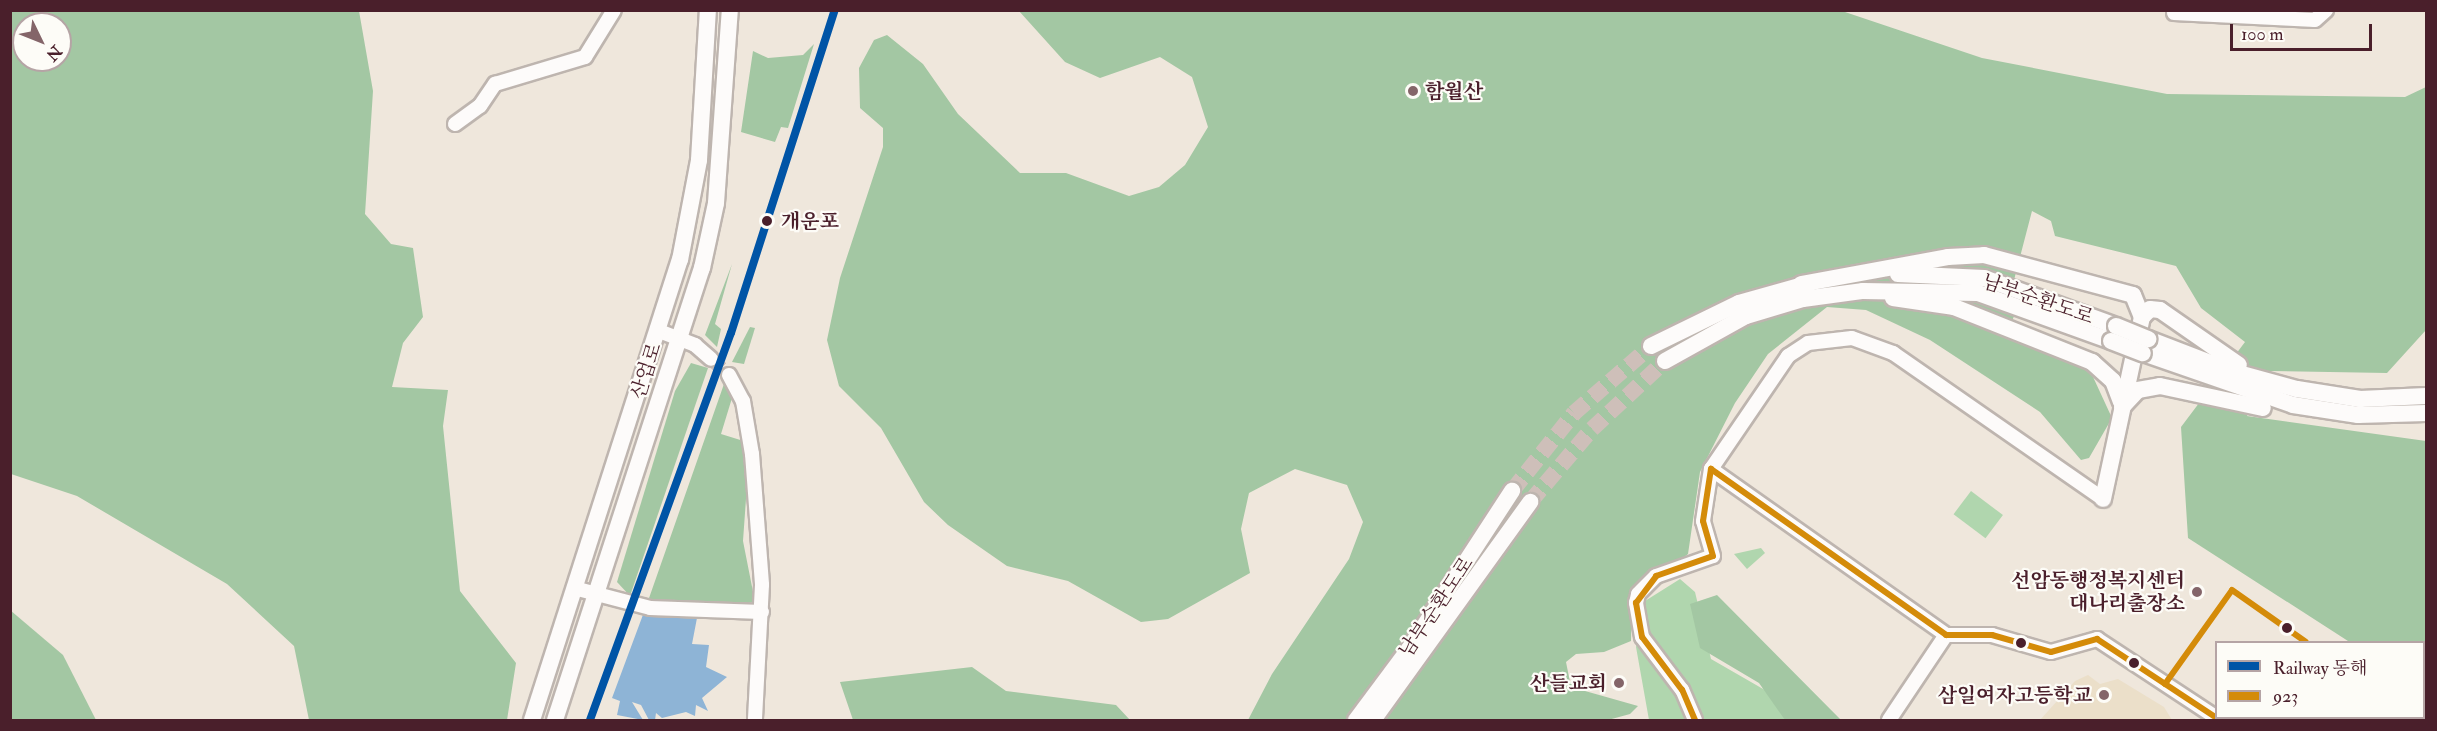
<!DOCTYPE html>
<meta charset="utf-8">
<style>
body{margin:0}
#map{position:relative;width:2437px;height:731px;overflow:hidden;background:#efe7dc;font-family:"IM FELL Double Pica","Noto Serif KR",serif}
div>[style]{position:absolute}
.built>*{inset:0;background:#ebdfc9}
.green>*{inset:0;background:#b0d6ae;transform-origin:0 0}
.forest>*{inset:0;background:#a3c7a3}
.water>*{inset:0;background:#8eb4d6}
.minor-tunnel>*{height:14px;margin-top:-7px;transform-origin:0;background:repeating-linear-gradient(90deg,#cebfb9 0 14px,transparent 0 21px)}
.major-tunnel>*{height:16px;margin-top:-8px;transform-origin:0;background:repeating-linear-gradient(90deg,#cebfb9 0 16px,transparent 0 24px)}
.roads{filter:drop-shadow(2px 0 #beb5af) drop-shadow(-2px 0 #beb5af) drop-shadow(0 2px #beb5af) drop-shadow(0 -2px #beb5af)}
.minor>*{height:14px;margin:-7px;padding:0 7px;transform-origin:7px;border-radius:7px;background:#fdfbfa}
.major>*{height:16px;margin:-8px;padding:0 8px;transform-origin:8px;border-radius:8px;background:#fdfbfa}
.bridges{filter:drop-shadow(2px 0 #beb5af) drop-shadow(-2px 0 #beb5af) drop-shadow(0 2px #beb5af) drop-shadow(0 -2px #beb5af)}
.major-bridge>*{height:16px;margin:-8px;padding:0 8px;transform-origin:8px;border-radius:8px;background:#fdfbfa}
.bus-1>*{height:6px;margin:-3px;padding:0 3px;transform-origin:3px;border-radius:3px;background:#d48b09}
.rail-1>*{height:8px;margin:-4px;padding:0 4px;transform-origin:4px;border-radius:4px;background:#0054a6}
.dots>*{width:16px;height:16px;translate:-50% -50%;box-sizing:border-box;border:3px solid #fdfcf7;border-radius:50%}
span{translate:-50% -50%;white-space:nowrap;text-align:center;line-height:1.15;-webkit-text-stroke:4.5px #fdfcf7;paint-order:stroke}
.poi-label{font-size:20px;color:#4a1f2b;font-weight:700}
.left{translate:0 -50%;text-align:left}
.right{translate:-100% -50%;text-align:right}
.stop-label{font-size:20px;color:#4a1f2b;font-weight:700}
.street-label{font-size:20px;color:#4a1f2b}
.frame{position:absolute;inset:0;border:12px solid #4a1f2b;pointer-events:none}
.legend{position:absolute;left:2215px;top:641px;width:210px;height:78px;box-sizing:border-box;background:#fdfcf7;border:2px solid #b5a4a5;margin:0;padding:8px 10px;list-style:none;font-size:18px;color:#4a1f2b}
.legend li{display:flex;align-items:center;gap:12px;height:30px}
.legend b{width:30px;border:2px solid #b5a4a5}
.north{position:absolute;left:12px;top:12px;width:60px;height:60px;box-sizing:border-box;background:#fdfcf7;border:2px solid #b5a4a5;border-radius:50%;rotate:133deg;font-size:16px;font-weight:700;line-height:24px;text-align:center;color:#4a1f2b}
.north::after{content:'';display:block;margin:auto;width:21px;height:27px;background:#846569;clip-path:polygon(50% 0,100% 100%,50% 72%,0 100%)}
.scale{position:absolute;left:2230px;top:24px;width:142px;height:27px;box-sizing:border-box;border:3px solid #4a1f2b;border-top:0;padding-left:8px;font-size:18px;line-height:21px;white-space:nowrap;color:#4a1f2b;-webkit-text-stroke:4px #fdfcf7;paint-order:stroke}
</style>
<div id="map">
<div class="built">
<div style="clip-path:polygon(2088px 675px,2100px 684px,2118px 679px,2164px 707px,2172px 720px,2040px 720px,2075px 681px)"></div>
</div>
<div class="green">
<div style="left:1971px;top:491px;width:40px;height:29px;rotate:37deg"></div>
<div style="clip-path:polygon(1761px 548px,1765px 553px,1747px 569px,1734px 554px)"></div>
<div style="clip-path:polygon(1680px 579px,1695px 592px,1711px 659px,1777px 697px,1785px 720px,1649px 720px,1636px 647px,1645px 601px)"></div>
</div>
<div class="forest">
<div style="clip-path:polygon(evenodd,11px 10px,359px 11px,373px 91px,365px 214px,391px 244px,413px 248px,423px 317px,403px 343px,392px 387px,448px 390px,443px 426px,460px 591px,516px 663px,507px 720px,309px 720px,294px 646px,227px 584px,77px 496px,11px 474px,11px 10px,24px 24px,60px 24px,60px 60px,24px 60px,24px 24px)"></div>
<div style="clip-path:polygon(1019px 11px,1842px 11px,1982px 58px,2167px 94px,2405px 97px,2426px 87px,2426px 330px,2387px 373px,2270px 371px,2247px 416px,2426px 441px,2426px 642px,2348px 641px,2188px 538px,2181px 427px,2245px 342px,2201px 308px,2176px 266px,2055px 236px,2051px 221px,2032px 211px,2014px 280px,2022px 300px,2004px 337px,2088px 366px,2112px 418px,2089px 458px,2081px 460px,2040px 412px,1930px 340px,1866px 310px,1827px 307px,1768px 354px,1735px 403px,1700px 472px,1688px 554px,1632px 597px,1631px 641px,1604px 652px,1576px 654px,1566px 662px,1570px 682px,1578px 689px,1638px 706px,1630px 714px,1608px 720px,1248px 720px,1272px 674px,1349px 559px,1363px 522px,1347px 485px,1295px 469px,1249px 493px,1241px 529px,1250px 573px,1168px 619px,1141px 622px,1068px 581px,1007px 566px,948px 525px,924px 502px,881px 428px,839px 386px,827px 340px,840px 278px,883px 147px,883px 128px,860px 108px,859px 68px,874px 40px,887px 35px,923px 64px,958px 114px,1020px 173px,1066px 173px,1129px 196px,1159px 187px,1185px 165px,1208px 127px,1192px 77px,1160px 57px,1100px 78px,1065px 62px)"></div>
<div style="clip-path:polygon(814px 44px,788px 128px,781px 127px,775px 142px,741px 132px,753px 51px,768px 58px,803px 55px)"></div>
<div style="clip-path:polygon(732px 264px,715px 324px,721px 329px,717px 347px,705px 335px)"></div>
<div style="clip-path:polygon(750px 327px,755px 328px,744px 364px,732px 362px)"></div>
<div style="clip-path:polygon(691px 363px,708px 368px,630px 596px,617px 582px,675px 391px)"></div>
<div style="clip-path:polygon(724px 384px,732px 398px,721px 434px,750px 443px,743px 541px,755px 602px,715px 608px,648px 601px)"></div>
<div style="clip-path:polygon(1717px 595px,1841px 720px,1785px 720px,1759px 683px,1700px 648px,1690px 604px)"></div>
<div style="clip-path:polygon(10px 610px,63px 655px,96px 720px,11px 720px)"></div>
<div style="clip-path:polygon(972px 667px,1006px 691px,1116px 705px,1130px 720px,853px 720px,840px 682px)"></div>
</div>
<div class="water">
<div style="clip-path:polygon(644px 612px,697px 618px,692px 644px,709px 645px,706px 667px,727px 677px,702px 698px,708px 711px,696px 705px,695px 716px,686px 712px,662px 718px,656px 713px,655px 720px,649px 720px,641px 705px,632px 702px,643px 720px,617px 715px,620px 701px,612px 698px)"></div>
</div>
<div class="minor-tunnel">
<div style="left:711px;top:359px;width:24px;rotate:42deg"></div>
</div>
<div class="major-tunnel">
<div style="left:1512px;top:491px;width:100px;rotate:-51.5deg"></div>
<div style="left:1574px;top:413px;width:102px;rotate:-41deg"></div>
<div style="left:1530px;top:502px;width:96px;rotate:-49.7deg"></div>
<div style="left:1592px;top:429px;width:100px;rotate:-43deg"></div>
</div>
<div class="roads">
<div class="minor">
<div style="left:2174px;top:13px;width:141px;rotate:2.8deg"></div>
<div style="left:2315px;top:20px;width:15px;rotate:-42deg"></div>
<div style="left:455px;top:124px;width:31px;rotate:-36deg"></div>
<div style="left:480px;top:106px;width:27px;rotate:-56deg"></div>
<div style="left:495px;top:84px;width:94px;rotate:-16.7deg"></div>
<div style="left:585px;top:57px;width:55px;rotate:-58.3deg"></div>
<div style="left:659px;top:331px;width:39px;rotate:21deg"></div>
<div style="left:695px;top:345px;width:21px;rotate:41deg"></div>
<div style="left:729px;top:375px;width:30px;rotate:62deg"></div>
<div style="left:743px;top:401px;width:54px;rotate:80.4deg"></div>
<div style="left:752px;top:454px;width:131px;rotate:85.6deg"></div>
<div style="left:762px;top:585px;width:135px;rotate:93deg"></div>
<div style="left:1711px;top:469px;width:137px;rotate:-55.7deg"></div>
<div style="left:1788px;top:356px;width:24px;rotate:-33deg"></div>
<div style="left:1808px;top:343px;width:44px;rotate:-6.5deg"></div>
<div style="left:1852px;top:338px;width:44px;rotate:20.1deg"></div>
<div style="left:1893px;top:353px;width:256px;rotate:34.8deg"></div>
<div style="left:574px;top:588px;width:79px;rotate:14.7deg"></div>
<div style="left:650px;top:608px;width:112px;rotate:2deg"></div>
<div style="left:1695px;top:720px;width:33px;rotate:-113deg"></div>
<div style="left:1682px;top:690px;width:66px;rotate:-127deg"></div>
<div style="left:1642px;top:637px;width:35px;rotate:-100deg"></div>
<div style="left:1636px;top:603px;width:9px;rotate:-77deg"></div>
<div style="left:1638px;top:594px;width:25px;rotate:-45deg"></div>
<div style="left:1656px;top:576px;width:60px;rotate:-19.3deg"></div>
<div style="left:1713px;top:556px;width:36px;rotate:-106deg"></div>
<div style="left:1703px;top:521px;width:53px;rotate:-81.3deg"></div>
<div style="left:1711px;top:469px;width:288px;rotate:35.2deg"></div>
<div style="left:1946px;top:635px;width:46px"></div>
<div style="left:1992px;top:635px;width:61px;rotate:16.1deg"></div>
<div style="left:2051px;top:652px;width:48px;rotate:-15.8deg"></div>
<div style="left:2097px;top:639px;width:147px;rotate:33.4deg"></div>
<div style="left:1889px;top:720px;width:102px;rotate:-56.2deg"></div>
</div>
<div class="major">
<div style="left:1898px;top:274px;width:86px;rotate:2.7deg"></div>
<div style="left:1984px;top:278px;width:140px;rotate:20deg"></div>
<div style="left:1801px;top:284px;width:149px;rotate:-10.4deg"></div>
<div style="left:1948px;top:257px;width:36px;rotate:-3deg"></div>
<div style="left:1984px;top:255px;width:154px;rotate:15deg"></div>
<div style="left:2133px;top:295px;width:24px;rotate:68deg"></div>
<div style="left:2142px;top:317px;width:186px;rotate:102.1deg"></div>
<div style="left:1893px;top:298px;width:62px;rotate:8.4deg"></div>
<div style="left:1954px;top:307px;width:149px;rotate:21.7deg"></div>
<div style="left:2092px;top:362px;width:28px;rotate:42deg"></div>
<div style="left:2113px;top:381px;width:22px;rotate:69deg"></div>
<div style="left:2142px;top:317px;width:11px;rotate:-45deg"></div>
<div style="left:2150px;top:309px;width:10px;rotate:6deg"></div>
<div style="left:2160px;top:310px;width:96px;rotate:34.8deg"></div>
<div style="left:2148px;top:339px;width:89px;rotate:21.1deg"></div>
<div style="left:2231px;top:371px;width:68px;rotate:15.3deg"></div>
<div style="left:2297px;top:389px;width:64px;rotate:9deg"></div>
<div style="left:2360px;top:399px;width:66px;rotate:-2.6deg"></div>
<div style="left:1651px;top:346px;width:98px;rotate:-26deg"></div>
<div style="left:1739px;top:303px;width:74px;rotate:-15.7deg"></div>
<div style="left:2143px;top:353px;width:159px;rotate:19.1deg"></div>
<div style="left:2293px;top:405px;width:66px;rotate:8.7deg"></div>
<div style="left:2358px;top:415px;width:68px;rotate:-1.7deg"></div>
<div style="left:1665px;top:361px;width:93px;rotate:-29.1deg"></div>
<div style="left:1746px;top:316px;width:59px;rotate:-16.6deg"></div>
<div style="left:1803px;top:299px;width:61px;rotate:-7.6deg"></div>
<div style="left:1863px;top:291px;width:115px;rotate:1deg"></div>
<div style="left:1978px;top:293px;width:141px;rotate:19.8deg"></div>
<div style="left:2122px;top:407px;width:23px;rotate:-47deg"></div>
<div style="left:2138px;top:390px;width:22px;rotate:-10deg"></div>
<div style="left:2160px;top:386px;width:105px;rotate:12.1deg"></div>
<div style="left:532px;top:720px;width:483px;rotate:-72.2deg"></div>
<div style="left:680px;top:260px;width:102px;rotate:-79.2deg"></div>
<div style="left:699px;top:160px;width:150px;rotate:-86.6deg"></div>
<div style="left:555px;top:720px;width:475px;rotate:-72deg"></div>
<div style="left:702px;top:268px;width:66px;rotate:-77.8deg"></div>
<div style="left:716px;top:203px;width:194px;rotate:-85.9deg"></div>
<div style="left:1356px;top:720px;width:89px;rotate:-53.3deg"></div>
<div style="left:1409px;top:649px;width:189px;rotate:-56.9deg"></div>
<div style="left:1373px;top:720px;width:269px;rotate:-54.2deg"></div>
</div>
</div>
<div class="bridges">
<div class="major-bridge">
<div style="left:2116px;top:326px;width:35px;rotate:22deg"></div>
<div style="left:2111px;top:341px;width:34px;rotate:21deg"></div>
</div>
</div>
<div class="bus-1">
<div style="left:2165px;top:684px;width:115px;rotate:-54.5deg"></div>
<div style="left:2232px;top:590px;width:90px;rotate:35.1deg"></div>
<div style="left:1695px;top:720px;width:33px;rotate:-113deg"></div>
<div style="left:1682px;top:690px;width:66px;rotate:-127deg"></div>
<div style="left:1642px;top:637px;width:35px;rotate:-100deg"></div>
<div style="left:1636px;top:603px;width:34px;rotate:-53deg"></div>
<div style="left:1656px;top:576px;width:60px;rotate:-19.3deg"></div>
<div style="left:1713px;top:556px;width:36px;rotate:-106deg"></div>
<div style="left:1703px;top:521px;width:53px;rotate:-81.3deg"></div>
<div style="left:1711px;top:469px;width:288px;rotate:35.2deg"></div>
<div style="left:1946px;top:635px;width:46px"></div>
<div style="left:1992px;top:635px;width:61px;rotate:16.1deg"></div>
<div style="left:2051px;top:652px;width:48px;rotate:-15.8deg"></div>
<div style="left:2097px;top:639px;width:147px;rotate:33.4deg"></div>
</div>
<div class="rail-1">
<div style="left:590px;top:720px;width:412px;rotate:-70deg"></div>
<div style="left:731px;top:333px;width:339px;rotate:-72.2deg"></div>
</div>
<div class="dots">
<div style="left:1413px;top:91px;background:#846569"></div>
<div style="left:767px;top:221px;background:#4a1f2b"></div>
<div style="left:2197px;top:592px;background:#846569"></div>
<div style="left:2287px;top:628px;background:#4a1f2b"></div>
<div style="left:2021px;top:643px;background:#4a1f2b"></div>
<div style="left:2134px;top:663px;background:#4a1f2b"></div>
<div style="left:1619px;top:683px;background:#846569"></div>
<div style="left:2104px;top:695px;background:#846569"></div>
</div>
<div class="poi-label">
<span class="left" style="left:1425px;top:91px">함월산</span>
<span class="right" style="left:2185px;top:592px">선암동행정복지센터<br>대나리출장소</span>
<span class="right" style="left:1607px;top:683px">산들교회</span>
<span class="right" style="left:2092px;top:695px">삼일여자고등학교</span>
</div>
<div class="stop-label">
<span class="left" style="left:781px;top:221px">개운포</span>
</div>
<div class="street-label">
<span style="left:2038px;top:299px;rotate:19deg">남부순환도로</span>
<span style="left:646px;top:371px;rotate:-72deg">산업로</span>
<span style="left:1436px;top:607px;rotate:-56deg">남부순환도로</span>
</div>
<div class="frame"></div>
<ul class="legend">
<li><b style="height:8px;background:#0054a6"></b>Railway 동해</li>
<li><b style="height:8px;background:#d48b09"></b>923</li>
</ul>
<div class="north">N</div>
<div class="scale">100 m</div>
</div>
